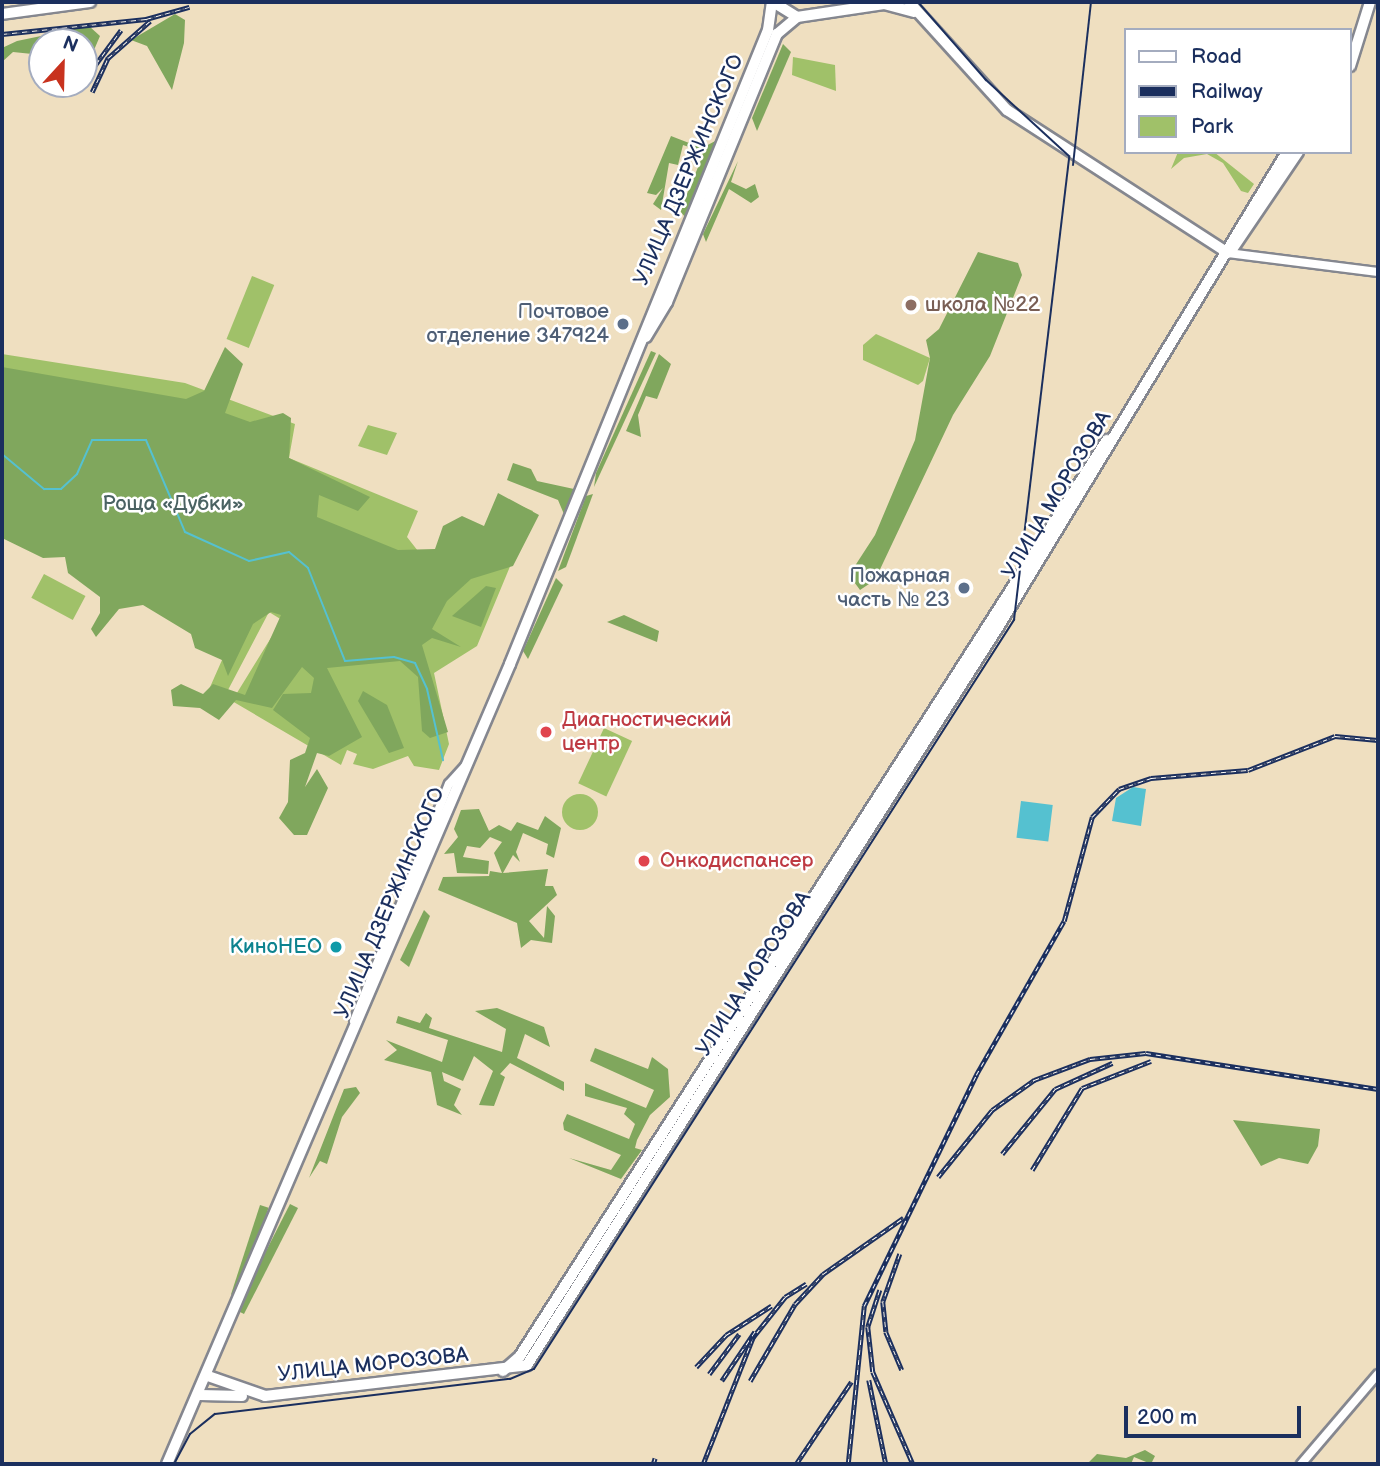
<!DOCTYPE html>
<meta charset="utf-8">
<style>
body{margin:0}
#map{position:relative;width:1380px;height:1466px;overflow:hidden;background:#efdfc0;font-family:"Balsamiq Sans",sans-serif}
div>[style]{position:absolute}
.green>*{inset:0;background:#a0c169;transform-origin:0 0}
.round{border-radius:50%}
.forest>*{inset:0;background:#80a75d;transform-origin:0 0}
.water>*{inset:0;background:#55c1d0;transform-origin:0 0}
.stream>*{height:2px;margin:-1px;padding:0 1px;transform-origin:1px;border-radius:1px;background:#55c1d0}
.roads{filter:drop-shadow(2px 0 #85878f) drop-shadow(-2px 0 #85878f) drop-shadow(0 2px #85878f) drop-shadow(0 -2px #85878f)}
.minor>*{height:8px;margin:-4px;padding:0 4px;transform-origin:4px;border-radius:4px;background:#fff}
.major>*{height:10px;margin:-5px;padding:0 5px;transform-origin:5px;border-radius:5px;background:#fff}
.tram>*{height:2px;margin:-1px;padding:0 1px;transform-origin:1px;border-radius:1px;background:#1b2f5e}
.rail>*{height:4.5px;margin-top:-2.25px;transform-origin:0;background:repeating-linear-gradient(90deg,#fff 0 5px,#1b2f5e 0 10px);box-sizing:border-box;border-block:2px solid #1b2f5e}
.dots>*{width:19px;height:19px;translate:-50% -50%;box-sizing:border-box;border:4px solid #fff;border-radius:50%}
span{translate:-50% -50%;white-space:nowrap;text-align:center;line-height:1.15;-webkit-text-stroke:5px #fff;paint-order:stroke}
.street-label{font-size:21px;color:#1b2f5e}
.education-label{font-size:21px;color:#785e54}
.left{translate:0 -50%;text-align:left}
.service-label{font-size:21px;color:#4e5e75}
.right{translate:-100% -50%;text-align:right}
.park-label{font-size:21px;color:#4a6262}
.health-label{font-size:21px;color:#be3a42}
.culture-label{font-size:21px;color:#0d838f}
.frame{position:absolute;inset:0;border:4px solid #1b2f5e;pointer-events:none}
.legend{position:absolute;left:1124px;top:28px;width:228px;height:126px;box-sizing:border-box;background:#fff;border:2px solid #a4acbf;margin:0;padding:9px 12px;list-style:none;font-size:21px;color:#1b2f5e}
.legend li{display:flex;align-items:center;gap:14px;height:35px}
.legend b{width:35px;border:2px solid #a4acbf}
.north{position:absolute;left:28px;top:28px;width:70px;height:70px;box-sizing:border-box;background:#fff;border:2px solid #a4acbf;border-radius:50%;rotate:22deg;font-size:19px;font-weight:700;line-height:28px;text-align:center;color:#1b2f5e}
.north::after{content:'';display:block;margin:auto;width:24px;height:32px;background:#c8321e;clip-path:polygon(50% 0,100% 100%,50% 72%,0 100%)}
.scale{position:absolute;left:1124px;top:1406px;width:177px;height:32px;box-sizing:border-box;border:4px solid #1b2f5e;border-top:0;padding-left:9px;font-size:21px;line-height:24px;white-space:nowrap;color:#1b2f5e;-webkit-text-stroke:5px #fff;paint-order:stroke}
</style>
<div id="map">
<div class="green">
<div style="clip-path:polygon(793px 57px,835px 65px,836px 91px,792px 75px)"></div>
<div style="clip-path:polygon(1178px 152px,1214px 152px,1254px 184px,1248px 193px,1241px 191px,1223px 163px,1207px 154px,1184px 158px,1171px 169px)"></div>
<div style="left:252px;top:276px;width:24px;height:68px;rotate:22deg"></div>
<div style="clip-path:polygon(876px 334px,930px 358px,923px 381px,918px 385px,863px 360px,863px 345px)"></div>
<div style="clip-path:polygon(2px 354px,185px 383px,295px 424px,289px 458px,418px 511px,407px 537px,436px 574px,464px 585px,502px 498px,533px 511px,477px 646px,434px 673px,449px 744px,439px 770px,414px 766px,408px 756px,373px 769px,353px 764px,357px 754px,347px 750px,341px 765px,232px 701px,282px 620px,269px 612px,218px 709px,203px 703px,222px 660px,207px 639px,36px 539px,2px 538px)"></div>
<div style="clip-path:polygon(368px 425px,397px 433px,387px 455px,358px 446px)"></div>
<div style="left:44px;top:574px;width:47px;height:27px;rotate:28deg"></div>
<div style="left:604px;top:728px;width:31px;height:61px;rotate:25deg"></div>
<div class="round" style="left:562px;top:794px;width:36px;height:36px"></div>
</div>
<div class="forest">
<div style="clip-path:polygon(175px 14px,185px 20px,184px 43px,172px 90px,147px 46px,131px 40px)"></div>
<div style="clip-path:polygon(89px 26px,100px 36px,85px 71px,84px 42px,42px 42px,42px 55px,13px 52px,2px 62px,2px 48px,17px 41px)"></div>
<div style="clip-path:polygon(783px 44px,791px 52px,757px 131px,752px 118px)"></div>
<div style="clip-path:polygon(671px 136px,702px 148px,719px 139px,685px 217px,680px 211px,703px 155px,698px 150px,683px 145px,678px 165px,669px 163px,661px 210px,653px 204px,663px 188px,656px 195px,647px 193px)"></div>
<div style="clip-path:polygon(738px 161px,731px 182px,746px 189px,755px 184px,759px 197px,751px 203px,729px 189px,706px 242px,703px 234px)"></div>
<div style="clip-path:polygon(978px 252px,1018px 263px,1022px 275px,990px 356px,953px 415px,875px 580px,860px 590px,849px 575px,875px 535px,915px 440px,930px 358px,926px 340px,939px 329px)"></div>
<div style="clip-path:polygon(225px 347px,243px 364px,225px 413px,250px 422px,283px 413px,291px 418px,289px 458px,370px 497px,358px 511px,319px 495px,317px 517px,398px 550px,435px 549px,443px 526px,462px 516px,484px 526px,498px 493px,539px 515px,513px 566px,471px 579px,447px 601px,432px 629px,461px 647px,432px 638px,422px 645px,448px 732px,430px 738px,422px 731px,418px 677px,400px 661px,327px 668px,362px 737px,329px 756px,317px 753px,305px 787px,317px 769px,328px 788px,307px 835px,294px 835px,279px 818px,288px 802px,290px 760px,305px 753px,310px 738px,273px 710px,283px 694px,311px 693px,314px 678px,302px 667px,272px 708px,236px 700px,219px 720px,200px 708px,173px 706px,171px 690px,181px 684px,203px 694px,213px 684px,245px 695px,281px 615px,271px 612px,253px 624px,228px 676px,222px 660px,195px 648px,191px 634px,143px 605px,119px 609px,96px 637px,91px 629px,100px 613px,100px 597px,68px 573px,65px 557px,43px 558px,2px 538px,2px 367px,186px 399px,204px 391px)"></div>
<div style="clip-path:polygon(651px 351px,656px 353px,594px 487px,596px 473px)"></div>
<div style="clip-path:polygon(659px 354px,671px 364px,657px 399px,646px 396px,638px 415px,641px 437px,626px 431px)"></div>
<div style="clip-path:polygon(513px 463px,531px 469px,537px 481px,574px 489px,566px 519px,558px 500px,507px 480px)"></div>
<div style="clip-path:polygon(593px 494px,566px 567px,558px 571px,586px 496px)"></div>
<div style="clip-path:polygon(556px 578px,563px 585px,528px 659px,523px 651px)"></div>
<div style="clip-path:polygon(486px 586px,496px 588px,481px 627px,452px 616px)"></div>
<div style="clip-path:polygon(624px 615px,659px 631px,657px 642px,607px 622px)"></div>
<div style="clip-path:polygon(363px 691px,387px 705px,404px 748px,389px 753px,358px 701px)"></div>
<div style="clip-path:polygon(479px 809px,489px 831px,499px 825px,511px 831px,517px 822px,538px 830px,545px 816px,561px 828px,554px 858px,546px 854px,548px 844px,523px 833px,516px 852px,520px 862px,513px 855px,503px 873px,548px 869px,545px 886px,553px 886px,557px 895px,529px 921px,544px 938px,547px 906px,555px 916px,552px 943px,531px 940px,521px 948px,517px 923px,438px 890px,443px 877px,489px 876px,490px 871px,502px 873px,494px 853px,502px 842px,490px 837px,480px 848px,467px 846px,463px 857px,489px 861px,488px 874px,457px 873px,454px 853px,444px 854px,458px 837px,454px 829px,461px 810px)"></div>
<div style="clip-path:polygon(424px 910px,430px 916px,409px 967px,400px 960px)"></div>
<div style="clip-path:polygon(497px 1008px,544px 1027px,550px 1047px,525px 1034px,517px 1058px,564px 1082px,564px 1091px,510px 1063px,500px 1074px,505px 1077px,494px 1106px,479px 1105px,493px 1071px,474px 1056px,463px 1081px,442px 1072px,444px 1081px,461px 1089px,454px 1105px,462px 1115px,437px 1105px,431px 1072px,384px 1060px,397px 1050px,386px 1040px,442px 1062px,448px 1040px,396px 1023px,398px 1016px,420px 1023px,426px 1013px,432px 1018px,429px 1028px,502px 1052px,506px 1029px,475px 1011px)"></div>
<div style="clip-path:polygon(595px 1048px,648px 1069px,652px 1057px,668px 1069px,670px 1097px,650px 1115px,637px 1140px,635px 1148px,642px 1150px,621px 1179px,569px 1158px,611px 1170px,621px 1155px,564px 1130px,563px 1123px,567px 1114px,629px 1139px,635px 1124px,624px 1114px,627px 1108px,585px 1096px,585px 1083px,646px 1108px,654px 1090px,590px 1061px)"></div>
<div style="clip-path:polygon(356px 1087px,360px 1093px,342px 1117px,327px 1164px,320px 1161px,309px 1178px,344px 1089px)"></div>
<div style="clip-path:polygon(1233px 1120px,1320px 1129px,1318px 1146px,1308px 1164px,1279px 1158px,1261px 1166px)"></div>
<div style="left:290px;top:1204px;width:9px;height:119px;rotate:27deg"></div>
<div style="left:260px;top:1205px;width:9px;height:94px;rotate:18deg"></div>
<div style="clip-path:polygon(1145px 1450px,1155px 1456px,1151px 1464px,1134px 1457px,1131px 1464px,1087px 1464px,1097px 1454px,1126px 1458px)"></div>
</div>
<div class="water">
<div style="clip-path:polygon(1133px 787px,1146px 789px,1141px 826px,1112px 821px,1116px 798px)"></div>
<div style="left:1021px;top:801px;width:32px;height:37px;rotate:7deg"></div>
</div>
<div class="stream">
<div style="left:2px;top:454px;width:55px;rotate:39.8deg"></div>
<div style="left:44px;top:489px;width:17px"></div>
<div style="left:61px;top:489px;width:22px;rotate:-43deg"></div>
<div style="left:77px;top:474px;width:37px;rotate:-66deg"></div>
<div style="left:92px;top:440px;width:54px"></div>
<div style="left:146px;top:440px;width:100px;rotate:67deg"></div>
<div style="left:185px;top:532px;width:70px;rotate:24.4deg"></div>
<div style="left:249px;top:561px;width:41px;rotate:-12.7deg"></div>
<div style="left:289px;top:552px;width:25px;rotate:40deg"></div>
<div style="left:308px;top:568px;width:100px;rotate:68.3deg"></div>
<div style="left:345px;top:661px;width:49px;rotate:-4.7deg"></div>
<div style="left:394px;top:657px;width:22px;rotate:16deg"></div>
<div style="left:415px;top:663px;width:29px;rotate:65deg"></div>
<div style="left:427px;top:689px;width:73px;rotate:77.3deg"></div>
</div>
<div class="roads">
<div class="minor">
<div style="left:1228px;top:253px;width:151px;rotate:7.2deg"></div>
<div style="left:354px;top:1021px;width:255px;rotate:-68.2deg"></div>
<div style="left:449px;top:784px;width:25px;rotate:-48deg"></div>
<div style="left:1301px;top:1464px;width:118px;rotate:-49.5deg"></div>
</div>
<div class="major">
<div style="left:773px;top:2px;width:28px;rotate:32deg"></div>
<div style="left:797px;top:17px;width:88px;rotate:-8.5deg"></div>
<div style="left:884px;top:4px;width:31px;rotate:15deg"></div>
<div style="left:909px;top:2px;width:146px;rotate:47.8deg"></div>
<div style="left:1007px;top:110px;width:263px;rotate:32.9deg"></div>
<div style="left:2px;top:14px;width:89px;rotate:-7.8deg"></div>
<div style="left:1350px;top:66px;width:67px;rotate:-72.6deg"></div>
<div style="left:1233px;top:248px;width:116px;rotate:-55.9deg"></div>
<div style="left:646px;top:337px;width:41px;rotate:-59deg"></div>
<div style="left:667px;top:302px;width:290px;rotate:-67.7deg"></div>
<div style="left:777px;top:34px;width:26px;rotate:-40deg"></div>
<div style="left:503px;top:1371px;width:23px;rotate:-41deg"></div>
<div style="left:520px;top:1356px;width:1088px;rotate:-57.35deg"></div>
<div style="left:208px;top:1376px;width:60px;rotate:19.3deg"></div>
<div style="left:265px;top:1396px;width:264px;rotate:-6.7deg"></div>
<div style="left:527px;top:1365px;width:873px;rotate:-57.44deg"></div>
<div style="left:997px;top:629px;width:558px;rotate:-58.7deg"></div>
<div style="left:200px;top:1395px;width:42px;rotate:1.4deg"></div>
<div style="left:167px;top:1464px;width:870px;rotate:-66.79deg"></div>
<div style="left:510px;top:664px;width:684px;rotate:-67.86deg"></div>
<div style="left:768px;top:30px;width:28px;rotate:-82deg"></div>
</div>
</div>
<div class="tram">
<div style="left:1073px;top:165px;width:164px;rotate:-83.7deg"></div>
<div style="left:174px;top:1464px;width:34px;rotate:-62deg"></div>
<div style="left:190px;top:1434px;width:32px;rotate:-39deg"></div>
<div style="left:215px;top:1414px;width:297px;rotate:-6.8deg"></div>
<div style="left:510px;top:1379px;width:26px;rotate:-23deg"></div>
<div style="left:534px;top:1369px;width:890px;rotate:-57.35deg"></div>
<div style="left:1014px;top:620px;width:467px;rotate:-83.2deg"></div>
<div style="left:1069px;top:156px;width:113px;rotate:-137.5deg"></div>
<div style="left:986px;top:80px;width:103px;rotate:-131.1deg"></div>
</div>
<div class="rail">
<div style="left:2px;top:34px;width:145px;rotate:-5.9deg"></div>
<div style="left:146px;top:19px;width:45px;rotate:-15.6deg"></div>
<div style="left:84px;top:80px;width:62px;rotate:-53.5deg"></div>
<div style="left:92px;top:92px;width:38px;rotate:-65deg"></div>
<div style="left:108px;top:58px;width:56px;rotate:-41.4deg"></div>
<div style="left:1002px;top:1154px;width:84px;rotate:-50.8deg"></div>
<div style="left:1055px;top:1089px;width:63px;rotate:-24.5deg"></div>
<div style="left:1032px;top:1170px;width:96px;rotate:-58.6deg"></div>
<div style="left:1082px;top:1088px;width:74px;rotate:-21.4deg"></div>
<div style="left:938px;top:1177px;width:86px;rotate:-51.1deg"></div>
<div style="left:992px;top:1110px;width:52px;rotate:-35.5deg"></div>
<div style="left:1034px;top:1080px;width:60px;rotate:-20.6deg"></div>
<div style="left:1090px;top:1059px;width:56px;rotate:-6.1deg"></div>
<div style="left:1146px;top:1053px;width:235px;rotate:8.8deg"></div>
<div style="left:900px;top:1254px;width:51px;rotate:109.5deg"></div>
<div style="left:883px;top:1302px;width:30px;rotate:84deg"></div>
<div style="left:886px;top:1332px;width:41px;rotate:67.2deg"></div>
<div style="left:880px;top:1290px;width:39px;rotate:108deg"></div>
<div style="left:868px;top:1327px;width:45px;rotate:83.7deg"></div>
<div style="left:873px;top:1372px;width:100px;rotate:66.5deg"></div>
<div style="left:750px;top:1341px;width:56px;rotate:-51.5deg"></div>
<div style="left:785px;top:1297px;width:25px;rotate:-32deg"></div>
<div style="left:696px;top:1367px;width:44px;rotate:-46.8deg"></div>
<div style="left:726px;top:1335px;width:54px;rotate:-32.8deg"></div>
<div style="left:709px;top:1374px;width:50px;rotate:-53.1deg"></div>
<div style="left:869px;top:1380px;width:86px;rotate:78.6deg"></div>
<div style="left:750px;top:1381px;width:89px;rotate:-59.7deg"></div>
<div style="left:795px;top:1304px;width:41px;rotate:-47deg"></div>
<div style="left:823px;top:1274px;width:98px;rotate:-35deg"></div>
<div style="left:653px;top:1464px;width:6px;rotate:-72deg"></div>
<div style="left:703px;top:1464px;width:142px;rotate:-68.5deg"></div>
<div style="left:755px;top:1332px;width:59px;rotate:124deg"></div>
<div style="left:796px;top:1464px;width:99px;rotate:-56.1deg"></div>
<div style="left:848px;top:1464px;width:159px;rotate:-84.2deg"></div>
<div style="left:864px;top:1306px;width:257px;rotate:-64.1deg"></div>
<div style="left:976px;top:1075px;width:177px;rotate:-60.3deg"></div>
<div style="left:1064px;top:921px;width:108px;rotate:-74.9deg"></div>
<div style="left:1092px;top:817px;width:39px;rotate:-46deg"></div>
<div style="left:1119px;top:789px;width:34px;rotate:-19deg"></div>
<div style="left:1151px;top:778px;width:97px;rotate:-4.7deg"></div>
<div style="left:1248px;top:770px;width:93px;rotate:-21.3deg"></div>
<div style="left:1335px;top:736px;width:43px;rotate:5.3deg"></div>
</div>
<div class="dots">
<div style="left:911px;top:305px;background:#8d6e63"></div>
<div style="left:623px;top:324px;background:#5c6f8a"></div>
<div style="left:964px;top:588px;background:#5c6f8a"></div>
<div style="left:546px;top:732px;background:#e0444e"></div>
<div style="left:644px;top:861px;background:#e0444e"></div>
<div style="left:336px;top:947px;background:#0f9aa8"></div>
</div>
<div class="street-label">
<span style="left:689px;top:170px;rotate:-67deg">УЛИЦА ДЗЕРЖИНСКОГО</span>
<span style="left:1057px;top:495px;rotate:-59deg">УЛИЦА МОРОЗОВА</span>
<span style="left:390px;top:903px;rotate:-67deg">УЛИЦА ДЗЕРЖИНСКОГО</span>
<span style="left:754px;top:974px;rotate:-57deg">УЛИЦА МОРОЗОВА</span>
<span style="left:373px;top:1365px;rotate:-6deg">УЛИЦА МОРОЗОВА</span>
</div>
<div class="education-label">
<span class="left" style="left:925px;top:305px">школа №22</span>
</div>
<div class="service-label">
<span class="right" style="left:609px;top:324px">Почтовое<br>отделение 347924</span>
<span class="right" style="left:950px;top:588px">Пожарная<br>часть № 23</span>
</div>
<div class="park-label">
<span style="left:173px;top:504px">Роща «Дубки»</span>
</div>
<div class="health-label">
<span class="left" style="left:562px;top:732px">Диагностический<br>центр</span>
<span class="left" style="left:660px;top:861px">Онкодиспансер</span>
</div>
<div class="culture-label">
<span class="right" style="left:322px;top:947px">КиноНЕО</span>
</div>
<div class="frame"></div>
<ul class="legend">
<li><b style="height:9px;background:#fff"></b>Road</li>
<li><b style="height:9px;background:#1b2f5e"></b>Railway</li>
<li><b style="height:19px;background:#a0c169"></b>Park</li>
</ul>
<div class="north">N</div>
<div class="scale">200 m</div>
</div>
